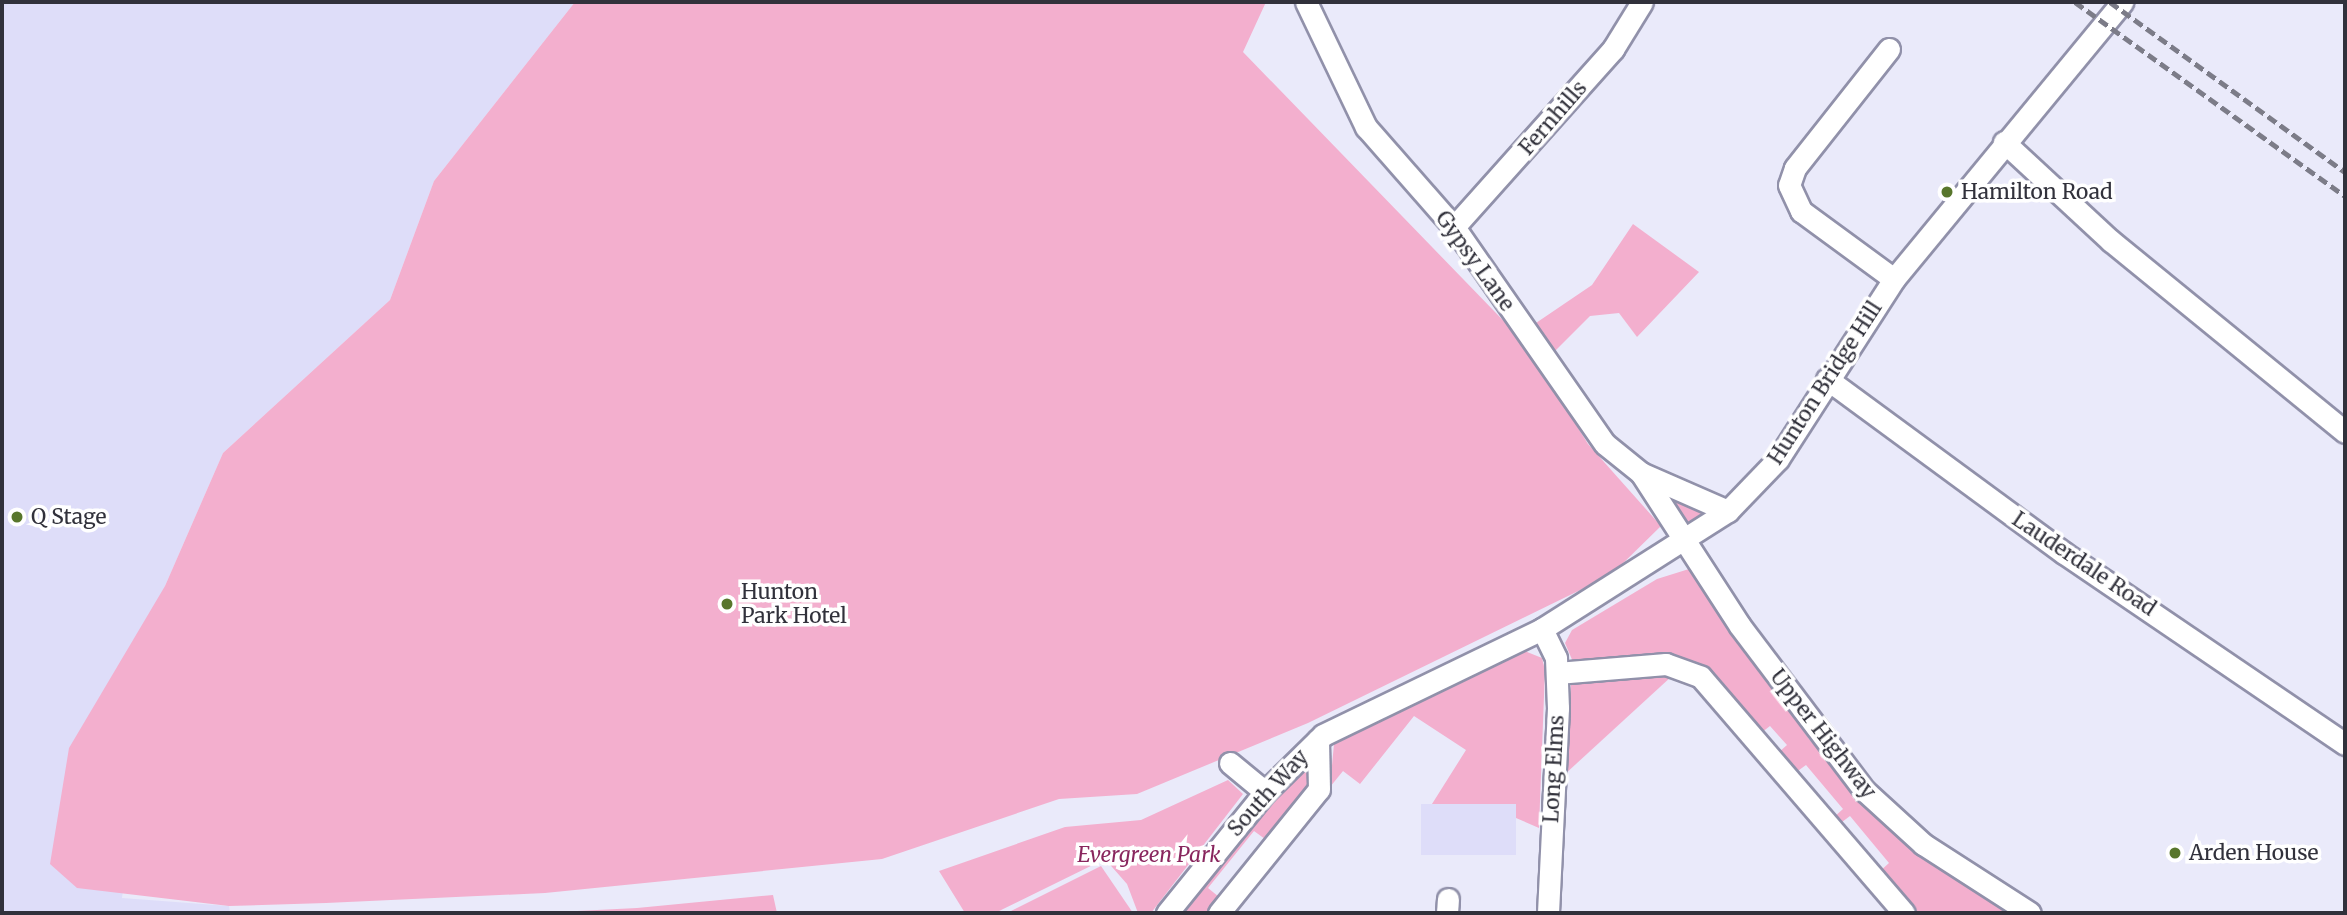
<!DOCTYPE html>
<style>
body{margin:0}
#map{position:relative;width:2347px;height:915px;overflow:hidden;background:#eaeafa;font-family:Merriweather,serif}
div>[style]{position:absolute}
.built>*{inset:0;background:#deddf9;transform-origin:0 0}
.green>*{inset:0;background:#f3afce}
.roads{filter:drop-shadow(2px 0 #9191aa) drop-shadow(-2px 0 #9191aa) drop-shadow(0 2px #9191aa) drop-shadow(0 -2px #9191aa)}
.minor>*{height:21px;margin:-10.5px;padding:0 10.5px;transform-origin:10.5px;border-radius:10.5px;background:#fff}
.rail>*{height:5px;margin-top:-2.5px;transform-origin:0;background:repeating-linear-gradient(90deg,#7c7c88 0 10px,transparent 0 15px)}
.dots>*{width:19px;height:19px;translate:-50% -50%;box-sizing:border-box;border:4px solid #fff;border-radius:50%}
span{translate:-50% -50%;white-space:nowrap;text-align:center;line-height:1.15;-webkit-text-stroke:7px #fff;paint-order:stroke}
.street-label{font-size:21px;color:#31313b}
.poi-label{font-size:21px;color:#31313b}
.left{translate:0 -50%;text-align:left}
.park-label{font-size:21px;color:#89265e;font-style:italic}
.frame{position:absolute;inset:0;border:4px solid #31313b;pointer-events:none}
</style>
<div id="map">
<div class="built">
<div style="clip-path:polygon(2px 2px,575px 2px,434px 181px,390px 300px,223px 453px,165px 586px,122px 898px,229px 906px,230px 913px,2px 913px)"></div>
<div style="left:1421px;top:804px;width:95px;height:51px"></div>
</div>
<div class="green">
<div style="clip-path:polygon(575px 2px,1266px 2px,1243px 52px,1527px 345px,1588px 444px,1661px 526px,1611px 575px,1308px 723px,1137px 794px,1059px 799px,882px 859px,545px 893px,326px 903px,229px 906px,77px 888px,50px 864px,69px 748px,165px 586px,223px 453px,390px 300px,434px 181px)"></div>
<div style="clip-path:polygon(1633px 224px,1699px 272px,1637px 337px,1619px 313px,1590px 316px,1551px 355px,1533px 325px,1592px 285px)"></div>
<div style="clip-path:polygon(1668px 496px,1710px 512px,1687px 527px)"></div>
<div style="clip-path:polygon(1689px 569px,1809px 739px,1859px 797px,1918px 852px,2010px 913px,1913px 913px,1878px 873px,1889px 863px,1850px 816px,1838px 825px,1833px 818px,1843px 809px,1806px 765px,1795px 773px,1778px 753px,1787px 745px,1770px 726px,1761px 733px,1703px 672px,1573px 662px,1565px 643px,1572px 630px,1657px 579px)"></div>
<div style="clip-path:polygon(1522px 650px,1542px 658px,1545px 670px,1539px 828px,1516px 818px,1516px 804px,1432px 804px,1466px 750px,1414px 716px,1360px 784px,1343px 771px,1330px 787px,1334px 744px,1342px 736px)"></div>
<div style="clip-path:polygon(1642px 675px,1672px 676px,1564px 775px,1571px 683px)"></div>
<div style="clip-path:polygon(1298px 771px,1310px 773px,1310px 785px,1265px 839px,1254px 831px,1208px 888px,1219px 897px,1206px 913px,1180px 913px)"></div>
<div style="clip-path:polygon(1228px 780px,1243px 794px,1151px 913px,1138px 913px,1127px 884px,1105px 859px,995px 913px,965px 913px,939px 871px,1065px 827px,1141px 820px)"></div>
<div style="clip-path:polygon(1101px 866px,1133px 913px,1007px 913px)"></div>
<div style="clip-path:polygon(773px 895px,777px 913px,537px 913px,637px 908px)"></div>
</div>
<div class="roads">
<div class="minor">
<div style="left:1306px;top:2px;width:139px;rotate:64.4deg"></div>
<div style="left:1366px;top:127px;width:133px;rotate:48.7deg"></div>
<div style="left:1454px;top:227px;width:264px;rotate:55.2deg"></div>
<div style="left:1605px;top:444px;width:46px;rotate:38.9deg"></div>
<div style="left:1641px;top:473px;width:95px;rotate:23.6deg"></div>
<div style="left:1889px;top:49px;width:152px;rotate:128.3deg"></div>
<div style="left:1795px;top:168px;width:18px;rotate:109deg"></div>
<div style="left:1789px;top:185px;width:29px;rotate:65deg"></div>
<div style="left:1801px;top:211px;width:115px;rotate:36.2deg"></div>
<div style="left:2004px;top:142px;width:146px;rotate:42.8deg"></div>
<div style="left:2111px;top:241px;width:302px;rotate:39.2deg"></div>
<div style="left:1454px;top:227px;width:239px;rotate:-48.2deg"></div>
<div style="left:1613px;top:49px;width:55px;rotate:-58.3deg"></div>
<div style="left:1827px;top:379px;width:294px;rotate:36.3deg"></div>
<div style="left:2064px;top:553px;width:340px;rotate:34.2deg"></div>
<div style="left:1641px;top:473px;width:182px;rotate:57.1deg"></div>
<div style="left:1740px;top:626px;width:207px;rotate:52.9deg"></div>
<div style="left:1865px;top:791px;width:79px;rotate:42.4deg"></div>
<div style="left:1923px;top:844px;width:127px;rotate:32.8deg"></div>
<div style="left:1542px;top:629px;width:32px;rotate:64deg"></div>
<div style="left:1556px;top:658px;width:50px;rotate:87.7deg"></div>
<div style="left:1558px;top:708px;width:205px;rotate:92.8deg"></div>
<div style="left:1557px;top:673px;width:109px;rotate:-4.7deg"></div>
<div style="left:1666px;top:664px;width:37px;rotate:20deg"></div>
<div style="left:1701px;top:677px;width:311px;rotate:49.3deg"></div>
<div style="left:1230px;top:763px;width:45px;rotate:39.6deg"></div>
<div style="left:1167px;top:913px;width:156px;rotate:-51deg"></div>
<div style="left:1265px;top:792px;width:81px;rotate:-44.5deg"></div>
<div style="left:1323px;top:735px;width:243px;rotate:-25.8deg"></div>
<div style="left:1542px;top:629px;width:220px;rotate:-32.4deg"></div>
<div style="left:1728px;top:511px;width:72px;rotate:-46.1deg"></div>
<div style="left:1778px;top:459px;width:214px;rotate:-57.2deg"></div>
<div style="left:1894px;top:279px;width:359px;rotate:-50.5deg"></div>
<div style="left:1219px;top:913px;width:159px;rotate:-51.1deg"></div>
<div style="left:1319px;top:789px;width:49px;rotate:-91.2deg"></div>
<div style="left:1447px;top:913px;width:14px;rotate:-86deg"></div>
</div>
</div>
<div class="rail">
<div style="left:2075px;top:2px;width:332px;rotate:35.7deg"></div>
<div style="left:2110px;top:2px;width:290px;rotate:35.9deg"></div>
</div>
<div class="dots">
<div style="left:1947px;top:192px;background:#58762c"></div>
<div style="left:17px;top:517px;background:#58762c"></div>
<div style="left:727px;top:604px;background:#58762c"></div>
<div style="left:2175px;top:853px;background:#58762c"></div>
</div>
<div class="street-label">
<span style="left:1553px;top:118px;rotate:-49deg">Fernhills</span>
<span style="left:1475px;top:261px;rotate:54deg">Gypsy Lane</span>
<span style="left:1825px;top:383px;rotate:-57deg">Hunton Bridge Hill</span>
<span style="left:2084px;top:564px;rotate:34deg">Lauderdale Road</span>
<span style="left:1823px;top:734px;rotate:52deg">Upper Highway</span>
<span style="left:1554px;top:769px;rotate:-87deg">Long Elms</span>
<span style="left:1268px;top:793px;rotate:-48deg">South Way</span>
</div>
<div class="poi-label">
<span class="left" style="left:1961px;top:192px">Hamilton Road</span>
<span class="left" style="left:31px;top:517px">Q Stage</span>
<span class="left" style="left:741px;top:604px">Hunton<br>Park Hotel</span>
<span class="left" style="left:2189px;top:853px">Arden House</span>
</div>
<div class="park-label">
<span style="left:1149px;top:855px">Evergreen Park</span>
</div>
<div class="frame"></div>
</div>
